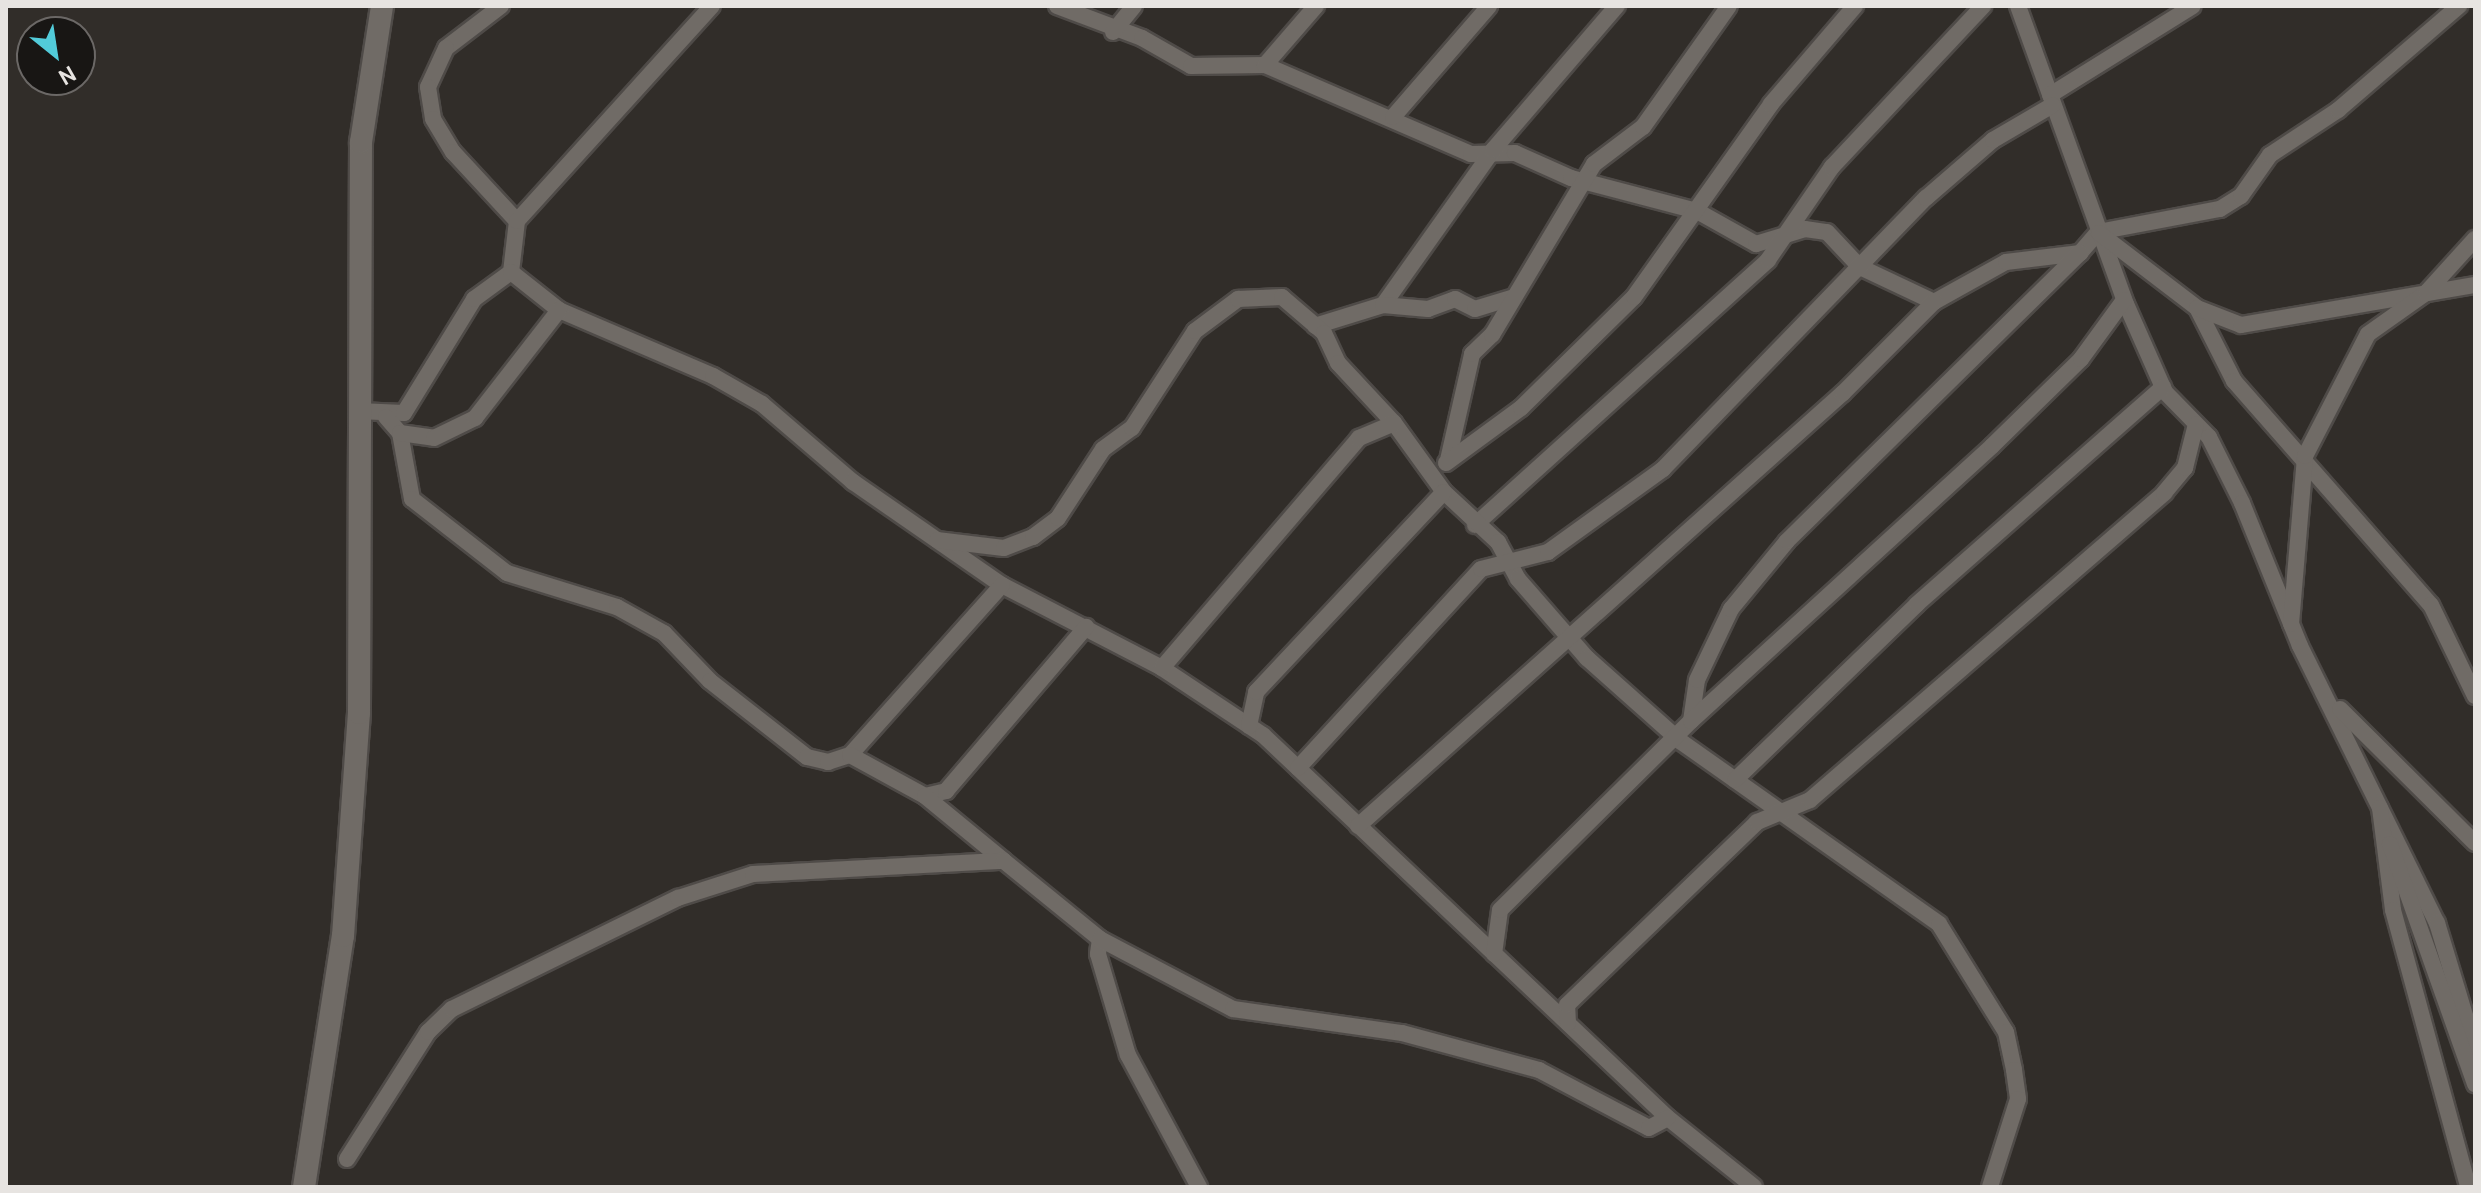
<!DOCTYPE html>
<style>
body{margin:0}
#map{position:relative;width:2481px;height:1193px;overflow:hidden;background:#312d29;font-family:Cabin,sans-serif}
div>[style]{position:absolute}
.roads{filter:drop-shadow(2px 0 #4f4b48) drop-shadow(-2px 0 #4f4b48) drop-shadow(0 2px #4f4b48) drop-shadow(0 -2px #4f4b48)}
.street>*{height:16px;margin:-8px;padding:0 8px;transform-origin:8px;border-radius:8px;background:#706b66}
.secondary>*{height:22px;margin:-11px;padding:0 11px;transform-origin:11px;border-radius:11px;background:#706b66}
span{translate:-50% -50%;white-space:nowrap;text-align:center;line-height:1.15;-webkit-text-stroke:8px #181614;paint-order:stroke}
.frame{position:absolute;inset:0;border:8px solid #e7e4e1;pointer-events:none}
.north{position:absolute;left:16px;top:16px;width:80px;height:80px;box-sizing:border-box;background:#181614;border:2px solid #6b6866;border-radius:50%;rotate:150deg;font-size:22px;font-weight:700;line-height:32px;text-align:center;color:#e7e4e1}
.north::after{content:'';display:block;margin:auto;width:28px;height:36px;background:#52cbd9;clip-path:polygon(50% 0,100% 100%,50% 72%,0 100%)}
</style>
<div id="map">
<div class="roads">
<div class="street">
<div style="left:501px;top:6px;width:69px;rotate:142.6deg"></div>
<div style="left:446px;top:48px;width:43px;rotate:114.8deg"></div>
<div style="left:428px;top:87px;width:32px;rotate:81deg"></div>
<div style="left:433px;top:119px;width:39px;rotate:59deg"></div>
<div style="left:453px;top:152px;width:94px;rotate:47.2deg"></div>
<div style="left:517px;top:221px;width:51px;rotate:96.7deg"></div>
<div style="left:1057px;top:6px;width:91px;rotate:20.6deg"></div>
<div style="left:1142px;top:38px;width:56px;rotate:29.7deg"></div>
<div style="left:1191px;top:66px;width:74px;rotate:-0.8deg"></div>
<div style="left:1265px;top:65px;width:224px;rotate:23.4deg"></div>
<div style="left:1471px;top:154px;width:44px;rotate:-1.3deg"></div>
<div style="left:1515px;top:153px;width:61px;rotate:24.1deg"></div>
<div style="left:1571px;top:178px;width:130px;rotate:14.7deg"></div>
<div style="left:1697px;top:211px;width:68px;rotate:29.2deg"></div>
<div style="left:1756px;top:244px;width:51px;rotate:-17deg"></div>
<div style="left:1805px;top:229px;width:22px;rotate:8deg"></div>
<div style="left:1827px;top:232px;width:48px;rotate:46.7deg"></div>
<div style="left:1860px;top:267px;width:82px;rotate:25.3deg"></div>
<div style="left:1934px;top:302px;width:82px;rotate:-29.1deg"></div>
<div style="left:2006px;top:262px;width:75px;rotate:-6.9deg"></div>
<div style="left:2080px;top:253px;width:28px;rotate:-49deg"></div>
<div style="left:2098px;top:232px;width:124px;rotate:-10.7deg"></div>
<div style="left:2220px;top:209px;width:25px;rotate:-32deg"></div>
<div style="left:2241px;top:196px;width:50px;rotate:-54.7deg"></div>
<div style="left:2270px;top:155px;width:82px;rotate:-33.5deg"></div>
<div style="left:2338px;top:110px;width:160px;rotate:-40.7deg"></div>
<div style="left:2018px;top:6px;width:317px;rotate:70.1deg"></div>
<div style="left:2126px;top:304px;width:96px;rotate:66.1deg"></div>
<div style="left:2165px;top:392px;width:63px;rotate:45.6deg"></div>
<div style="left:2209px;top:437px;width:74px;rotate:63.4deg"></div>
<div style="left:2242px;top:503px;width:154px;rotate:67.9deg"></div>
<div style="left:2300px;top:646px;width:309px;rotate:63.7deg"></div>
<div style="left:2437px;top:923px;width:131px;rotate:73.1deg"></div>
<div style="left:1113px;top:32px;width:33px;rotate:-51deg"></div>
<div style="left:1265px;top:65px;width:78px;rotate:-49.2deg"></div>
<div style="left:2050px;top:95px;width:168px;rotate:-31.9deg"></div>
<div style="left:1393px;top:117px;width:147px;rotate:-49.1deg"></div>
<div style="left:517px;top:221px;width:290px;rotate:-47.8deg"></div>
<div style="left:2099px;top:233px;width:123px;rotate:37.4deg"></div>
<div style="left:2197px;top:308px;width:82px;rotate:63.1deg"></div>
<div style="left:2234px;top:381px;width:298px;rotate:48.7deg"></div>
<div style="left:2431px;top:605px;width:101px;rotate:64.2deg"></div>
<div style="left:1383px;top:305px;width:190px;rotate:-54.6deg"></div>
<div style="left:1493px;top:150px;width:190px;rotate:-49.3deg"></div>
<div style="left:2197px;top:308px;width:47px;rotate:21.1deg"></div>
<div style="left:2241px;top:325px;width:237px;rotate:-9.7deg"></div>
<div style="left:1315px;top:326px;width:71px;rotate:-17.2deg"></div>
<div style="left:1383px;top:305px;width:45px;rotate:5.1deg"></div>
<div style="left:1428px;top:309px;width:29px;rotate:-20deg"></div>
<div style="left:1455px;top:299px;width:22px;rotate:27deg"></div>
<div style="left:1475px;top:309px;width:38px;rotate:-17deg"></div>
<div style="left:358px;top:411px;width:46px;rotate:2.5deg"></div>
<div style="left:404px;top:413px;width:134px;rotate:-58.4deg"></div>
<div style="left:474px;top:299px;width:46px;rotate:-36.1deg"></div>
<div style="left:511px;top:272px;width:61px;rotate:38.4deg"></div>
<div style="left:559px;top:310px;width:168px;rotate:23.2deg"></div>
<div style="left:713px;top:376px;width:56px;rotate:29.7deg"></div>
<div style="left:762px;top:404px;width:120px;rotate:40.6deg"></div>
<div style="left:853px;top:482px;width:181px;rotate:34.7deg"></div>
<div style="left:1002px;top:585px;width:180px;rotate:27.4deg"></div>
<div style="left:1162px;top:668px;width:121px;rotate:33.6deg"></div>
<div style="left:1263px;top:735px;width:557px;rotate:43.4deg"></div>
<div style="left:1668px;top:1118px;width:110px;rotate:38.7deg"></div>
<div style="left:386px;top:417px;width:21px;rotate:49deg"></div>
<div style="left:400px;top:433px;width:67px;rotate:79.7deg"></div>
<div style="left:412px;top:499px;width:120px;rotate:37.9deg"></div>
<div style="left:507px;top:573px;width:115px;rotate:17.2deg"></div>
<div style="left:617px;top:607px;width:54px;rotate:29deg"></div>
<div style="left:664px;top:633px;width:66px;rotate:46.2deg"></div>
<div style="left:710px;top:681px;width:123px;rotate:38.1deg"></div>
<div style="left:807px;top:757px;width:22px;rotate:13deg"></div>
<div style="left:828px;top:762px;width:23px;rotate:-18deg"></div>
<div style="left:850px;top:755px;width:228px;rotate:-48.2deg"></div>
<div style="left:400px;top:433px;width:34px;rotate:8deg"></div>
<div style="left:434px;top:438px;width:46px;rotate:-26deg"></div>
<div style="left:475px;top:418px;width:137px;rotate:-52.1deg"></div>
<div style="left:1448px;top:460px;width:109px;rotate:-77.2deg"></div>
<div style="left:1472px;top:354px;width:28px;rotate:-44deg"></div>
<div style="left:1492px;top:335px;width:199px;rotate:-59.2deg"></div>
<div style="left:1594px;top:164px;width:61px;rotate:-37.1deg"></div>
<div style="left:1643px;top:127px;width:148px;rotate:-54.6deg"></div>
<div style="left:1446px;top:463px;width:93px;rotate:-36.3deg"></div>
<div style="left:1521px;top:408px;width:158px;rotate:-44.5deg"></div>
<div style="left:1634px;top:297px;width:237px;rotate:-54.6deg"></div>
<div style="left:1771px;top:104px;width:129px;rotate:-49.4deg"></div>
<div style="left:1475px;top:525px;width:395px;rotate:-42.1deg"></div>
<div style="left:1768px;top:260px;width:113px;rotate:-55.5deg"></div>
<div style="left:1832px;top:167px;width:221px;rotate:-46.8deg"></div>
<div style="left:937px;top:540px;width:67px;rotate:6.8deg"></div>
<div style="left:1004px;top:548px;width:31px;rotate:-21deg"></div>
<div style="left:1033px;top:537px;width:31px;rotate:-37deg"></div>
<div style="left:1058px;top:518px;width:82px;rotate:-56.9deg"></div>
<div style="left:1103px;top:449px;width:36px;rotate:-36deg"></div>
<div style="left:1132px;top:428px;width:116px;rotate:-57deg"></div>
<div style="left:1195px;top:331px;width:54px;rotate:-36.7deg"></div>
<div style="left:1238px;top:299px;width:44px;rotate:-2.6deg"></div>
<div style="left:1282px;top:297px;width:55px;rotate:40.6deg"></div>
<div style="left:1324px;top:333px;width:33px;rotate:65deg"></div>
<div style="left:1338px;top:363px;width:82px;rotate:47deg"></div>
<div style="left:1394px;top:423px;width:85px;rotate:54.1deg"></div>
<div style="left:1444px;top:492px;width:74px;rotate:42.8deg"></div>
<div style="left:1498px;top:542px;width:42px;rotate:61.6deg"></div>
<div style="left:1518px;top:579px;width:105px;rotate:48.9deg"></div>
<div style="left:1587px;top:658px;width:125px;rotate:41.7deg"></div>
<div style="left:1680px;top:741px;width:317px;rotate:35.2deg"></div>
<div style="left:1939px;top:924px;width:127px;rotate:58.2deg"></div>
<div style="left:2006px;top:1032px;width:39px;rotate:78deg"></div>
<div style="left:2014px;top:1070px;width:29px;rotate:82deg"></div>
<div style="left:2018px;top:1099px;width:92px;rotate:107.7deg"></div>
<div style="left:2291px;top:624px;width:169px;rotate:-85.2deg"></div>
<div style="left:2305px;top:456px;width:137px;rotate:-62.7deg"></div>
<div style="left:2368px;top:334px;width:71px;rotate:-35.3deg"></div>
<div style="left:2426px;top:293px;width:73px;rotate:-47.8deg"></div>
<div style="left:1162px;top:668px;width:303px;rotate:-49.4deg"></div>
<div style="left:1359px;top:438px;width:38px;rotate:-23deg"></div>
<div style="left:2340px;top:709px;width:190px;rotate:44.8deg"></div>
<div style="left:1691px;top:721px;width:41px;rotate:-81.7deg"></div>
<div style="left:1697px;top:680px;width:79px;rotate:-64.4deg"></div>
<div style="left:1731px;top:609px;width:88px;rotate:-50.5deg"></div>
<div style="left:1787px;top:541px;width:411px;rotate:-44.5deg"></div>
<div style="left:1249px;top:726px;width:35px;rotate:-78deg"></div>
<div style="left:1256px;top:692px;width:274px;rotate:-46.8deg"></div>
<div style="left:850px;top:755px;width:85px;rotate:28.7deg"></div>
<div style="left:925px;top:796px;width:22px;rotate:-13deg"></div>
<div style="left:946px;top:791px;width:216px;rotate:-49.5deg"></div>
<div style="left:1298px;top:768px;width:270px;rotate:-47.4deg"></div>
<div style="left:1481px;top:569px;width:69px;rotate:-14.2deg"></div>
<div style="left:1548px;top:552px;width:142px;rotate:-35.8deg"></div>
<div style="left:1663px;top:469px;width:378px;rotate:-45.9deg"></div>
<div style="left:1926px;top:198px;width:89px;rotate:-40.9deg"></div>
<div style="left:1993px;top:140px;width:69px;rotate:-30.3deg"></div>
<div style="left:1735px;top:780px;width:253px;rotate:-44deg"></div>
<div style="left:1917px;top:604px;width:328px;rotate:-41.4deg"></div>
<div style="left:925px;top:796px;width:102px;rotate:39.4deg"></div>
<div style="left:2380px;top:808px;width:103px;rotate:82.7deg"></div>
<div style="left:2393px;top:910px;width:287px;rotate:74.8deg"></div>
<div style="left:1358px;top:826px;width:650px;rotate:-41.76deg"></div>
<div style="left:1843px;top:393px;width:129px;rotate:-45deg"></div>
<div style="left:2390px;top:844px;width:255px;rotate:70.5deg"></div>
<div style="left:1100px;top:939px;width:15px;rotate:98deg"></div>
<div style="left:1098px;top:954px;width:105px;rotate:73.5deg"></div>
<div style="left:1128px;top:1055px;width:150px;rotate:61.7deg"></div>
<div style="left:1494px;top:954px;width:44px;rotate:-82.2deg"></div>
<div style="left:1500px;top:910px;width:269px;rotate:-44.7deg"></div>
<div style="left:1691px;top:721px;width:408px;rotate:-42.4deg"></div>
<div style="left:1992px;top:446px;width:124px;rotate:-44.3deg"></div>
<div style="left:2081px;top:359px;width:73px;rotate:-53.9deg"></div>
<div style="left:1568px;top:1023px;width:18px;rotate:-93deg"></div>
<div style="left:1567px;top:1005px;width:264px;rotate:-43.9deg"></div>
<div style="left:1757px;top:822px;width:57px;rotate:-22.5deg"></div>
<div style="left:1810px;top:800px;width:469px;rotate:-40.9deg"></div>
<div style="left:2164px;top:493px;width:33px;rotate:-50deg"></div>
<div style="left:2185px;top:468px;width:45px;rotate:-76deg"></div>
<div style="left:347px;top:1159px;width:151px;rotate:-57.5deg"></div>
<div style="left:428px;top:1032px;width:33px;rotate:-44deg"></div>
<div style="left:452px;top:1009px;width:252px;rotate:-26.2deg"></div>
<div style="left:678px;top:898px;width:79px;rotate:-17.7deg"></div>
<div style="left:753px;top:874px;width:251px;rotate:-3deg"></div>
<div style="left:1004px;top:861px;width:124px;rotate:39.1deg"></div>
<div style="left:1100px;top:939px;width:150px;rotate:27.8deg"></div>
<div style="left:1233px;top:1009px;width:171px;rotate:8.1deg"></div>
<div style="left:1402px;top:1033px;width:142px;rotate:15.1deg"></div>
<div style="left:1539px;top:1070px;width:124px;rotate:27.8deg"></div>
<div style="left:1649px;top:1128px;width:21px;rotate:-28deg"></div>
</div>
<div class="secondary">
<div style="left:304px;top:1187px;width:254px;rotate:-81.2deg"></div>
<div style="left:343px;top:936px;width:224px;rotate:-85.9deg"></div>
<div style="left:359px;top:713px;width:571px;rotate:-89.8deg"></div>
<div style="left:361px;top:142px;width:138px;rotate:-81.2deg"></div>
</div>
</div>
<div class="frame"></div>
<div class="north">N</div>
</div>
